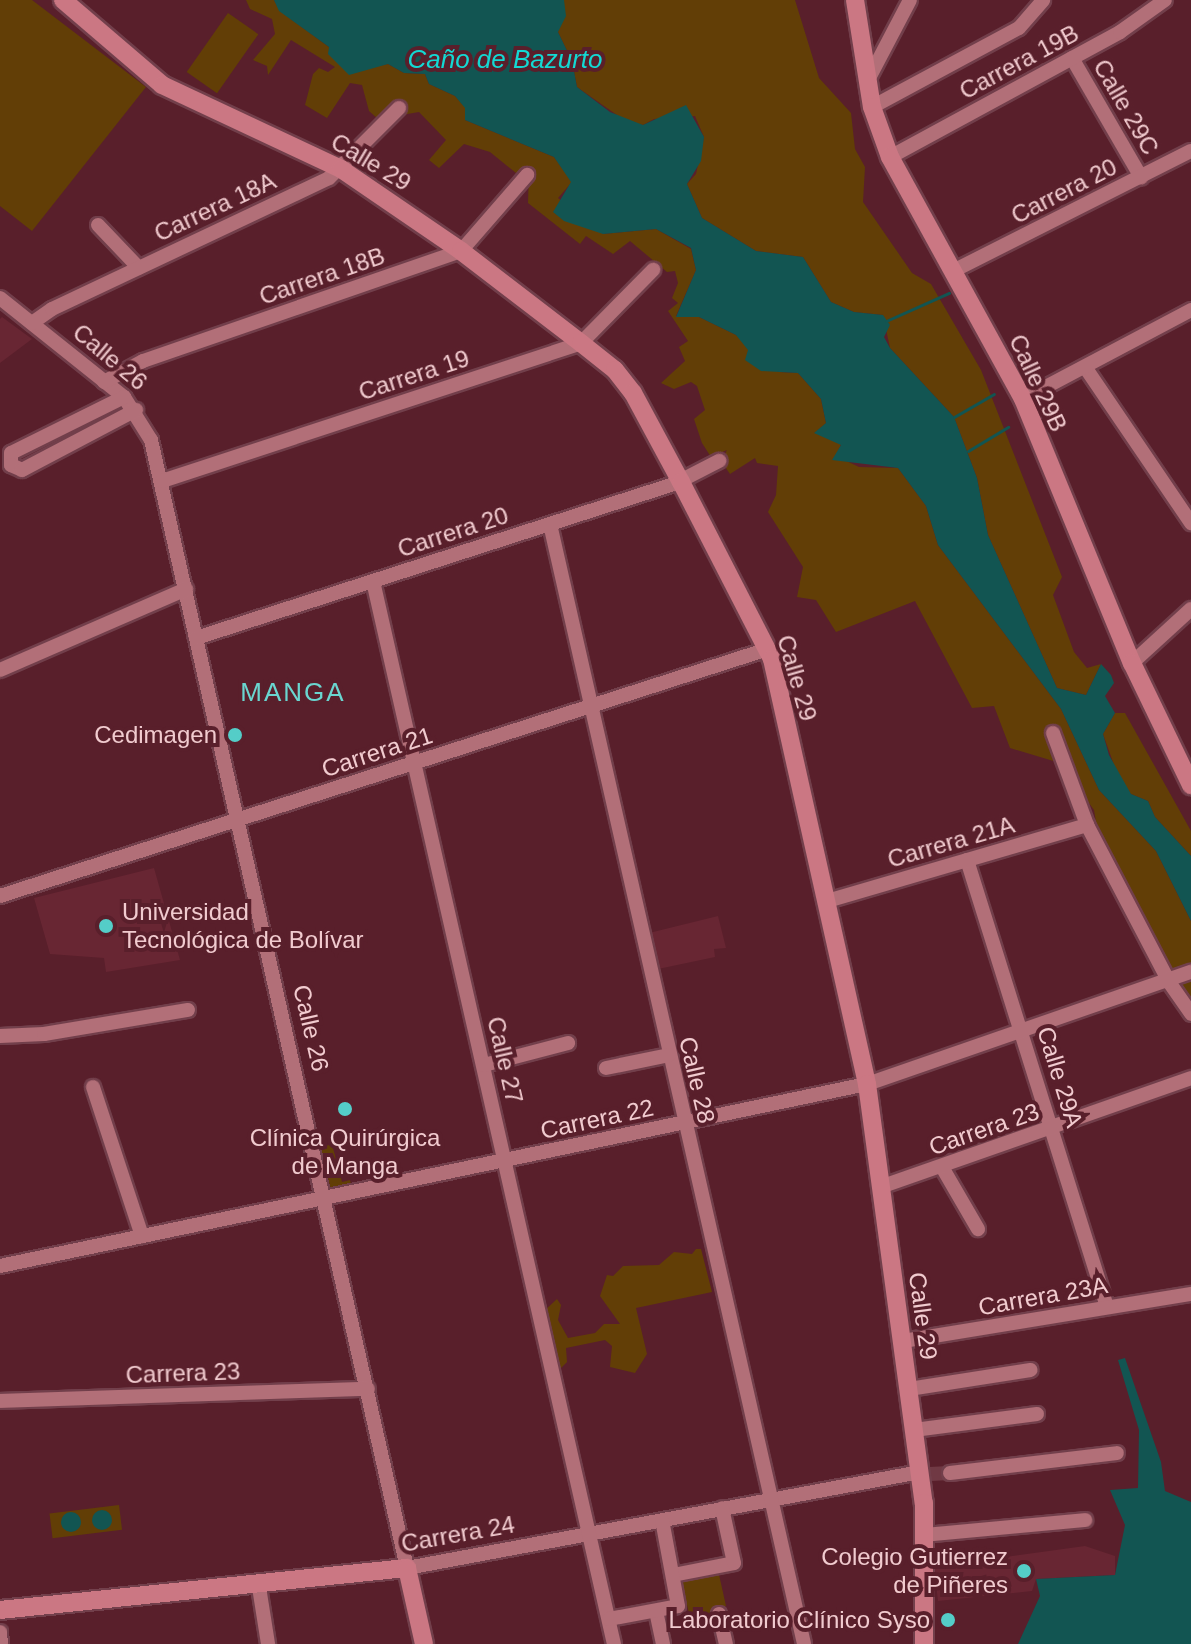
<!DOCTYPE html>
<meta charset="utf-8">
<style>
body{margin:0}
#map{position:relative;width:1191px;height:1644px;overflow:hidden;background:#591f2b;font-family:Helvetica,sans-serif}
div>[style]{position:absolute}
.built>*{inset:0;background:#682633}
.green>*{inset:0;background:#623e06;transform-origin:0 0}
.water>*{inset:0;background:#125552}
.round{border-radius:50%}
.stream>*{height:3px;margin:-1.5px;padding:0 1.5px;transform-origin:1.5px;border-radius:1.5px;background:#125552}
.minor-tunnel>*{height:14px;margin-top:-7px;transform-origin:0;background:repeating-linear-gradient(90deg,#703944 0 14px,transparent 0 21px)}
.roads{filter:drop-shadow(2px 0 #723f4b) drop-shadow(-2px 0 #723f4b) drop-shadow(0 2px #723f4b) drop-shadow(0 -2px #723f4b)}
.minor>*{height:14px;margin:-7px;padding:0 7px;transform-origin:7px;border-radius:7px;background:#b26f78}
.major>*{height:18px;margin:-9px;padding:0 9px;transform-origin:9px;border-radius:9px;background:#cb7783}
.dots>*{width:22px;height:22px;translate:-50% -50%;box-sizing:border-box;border:4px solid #591f2b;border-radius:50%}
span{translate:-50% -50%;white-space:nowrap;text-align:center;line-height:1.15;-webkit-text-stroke:8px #591f2b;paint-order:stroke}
.street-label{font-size:24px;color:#f1cbcf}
.poi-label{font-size:24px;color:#f1cbcf}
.right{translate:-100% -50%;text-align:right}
.left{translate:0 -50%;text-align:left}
.water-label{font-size:26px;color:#13d9d3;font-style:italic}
.neighbourhood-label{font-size:26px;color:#6ad6d0;letter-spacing:2px}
</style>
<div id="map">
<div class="built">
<div style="clip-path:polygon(2px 317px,32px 339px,0 363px,0 319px)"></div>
<div style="clip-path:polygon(154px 868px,180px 960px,106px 972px,104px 958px,50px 954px,34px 898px)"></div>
<div style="clip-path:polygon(718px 916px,726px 948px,714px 949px,715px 957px,658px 969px,649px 933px)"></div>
<div style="clip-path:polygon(1085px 1546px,1115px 1556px,1115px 1575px,1036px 1579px,1032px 1591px,938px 1601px,934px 1567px)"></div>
</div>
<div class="green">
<div style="clip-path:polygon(0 0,32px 0,146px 87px,32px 231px,0 206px)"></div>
<div style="clip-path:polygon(246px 0,274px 0,280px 11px,360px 70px,388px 64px,404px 73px,425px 74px,429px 84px,455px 96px,466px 108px,465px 120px,554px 157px,572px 182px,558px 198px,603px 234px,656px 229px,691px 249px,696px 270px,676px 316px,699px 317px,736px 335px,779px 372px,798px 373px,821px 399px,826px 423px,816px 432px,841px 444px,837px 455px,842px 459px,859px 467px,898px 468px,926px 506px,938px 545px,1061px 709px,1099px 790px,1156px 851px,1191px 921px,1191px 1008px,1096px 822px,1094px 810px,1060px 763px,1010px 748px,994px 706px,972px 708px,915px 601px,836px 632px,816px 600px,797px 597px,803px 567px,768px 512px,776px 495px,778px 466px,757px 463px,755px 458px,730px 474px,721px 461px,727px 450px,711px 457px,702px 443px,694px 419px,705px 410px,697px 386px,691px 382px,674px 389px,661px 383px,685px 361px,679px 347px,688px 341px,668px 311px,678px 303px,672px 298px,678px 283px,675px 271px,667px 272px,630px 241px,613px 254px,586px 236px,580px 244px,528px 203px,529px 170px,516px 173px,490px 152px,464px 144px,439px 168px,429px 160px,446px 140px,419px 112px,378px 119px,369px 111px,362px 85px,350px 83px,327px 118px,305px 105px,313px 74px,319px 68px,328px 72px,335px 67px,291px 40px,268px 75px,267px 66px,253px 60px,275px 34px,272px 19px,250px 9px)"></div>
<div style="clip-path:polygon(564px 0,795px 0,819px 78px,851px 113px,855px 149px,865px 167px,863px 202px,912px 273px,931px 284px,981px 370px,1062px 577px,1053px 595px,1074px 652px,1087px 668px,1101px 664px,1086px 695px,1057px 688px,988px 535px,977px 478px,954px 417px,890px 348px,883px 315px,854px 312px,831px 302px,803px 257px,756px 251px,702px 218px,687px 184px,696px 174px,704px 137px,695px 116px,654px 119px,643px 125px,627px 122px,577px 87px,572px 61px,558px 32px)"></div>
<div style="left:228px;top:13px;width:37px;height:72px;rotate:35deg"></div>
<div style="clip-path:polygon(1115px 713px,1125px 713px,1191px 831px,1191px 856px,1155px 817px,1148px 801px,1131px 794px,1119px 779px,1103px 734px)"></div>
<div style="clip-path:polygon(332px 1144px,342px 1182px,350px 1180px,352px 1188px,332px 1193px,320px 1148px)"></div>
<div style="clip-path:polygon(696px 1249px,701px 1249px,712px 1292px,636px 1308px,647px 1354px,635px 1373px,610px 1367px,612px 1346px,605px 1340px,566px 1348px,567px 1362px,558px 1371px,548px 1346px,555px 1339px,546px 1336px,544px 1311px,557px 1299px,561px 1305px,558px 1320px,568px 1338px,595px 1333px,604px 1324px,620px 1324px,600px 1296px,607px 1275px,613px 1276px,623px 1266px,659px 1265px,674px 1252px,692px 1254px)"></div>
<div style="left:119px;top:1505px;width:25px;height:70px;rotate:83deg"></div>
<div style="clip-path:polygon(718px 1570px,726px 1606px,714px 1608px,718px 1627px,693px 1632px,681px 1577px)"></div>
</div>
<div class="water">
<div style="clip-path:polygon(274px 0,564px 0,566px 16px,558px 32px,572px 61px,577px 87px,610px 112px,643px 125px,686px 105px,704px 137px,701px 161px,687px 184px,702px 218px,756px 251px,803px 257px,831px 302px,854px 312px,883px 315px,890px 325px,884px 337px,890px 348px,954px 417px,977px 478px,988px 535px,1057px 688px,1086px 695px,1101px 664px,1111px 675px,1114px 683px,1105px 696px,1115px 713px,1103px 734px,1109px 755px,1131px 794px,1148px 801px,1155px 817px,1191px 856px,1191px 921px,1156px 851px,1099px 790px,1061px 709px,938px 545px,926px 506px,898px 468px,832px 460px,841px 445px,814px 433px,826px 423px,821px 399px,798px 373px,761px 371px,745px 360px,748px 350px,736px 335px,699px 317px,676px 317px,696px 270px,691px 248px,656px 229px,603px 234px,564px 221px,553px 212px,571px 182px,554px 157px,465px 120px,465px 108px,455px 96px,429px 84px,425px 74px,404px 73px,388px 64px,349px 75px,328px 54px,329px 47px,279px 11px)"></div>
<div style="clip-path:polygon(1125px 1358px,1161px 1462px,1165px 1491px,1191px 1502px,1191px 1644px,1018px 1644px,1040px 1596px,1036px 1579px,1115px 1575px,1125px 1525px,1110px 1490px,1138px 1488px,1139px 1430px,1118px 1360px)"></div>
<div class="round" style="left:92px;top:1510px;width:20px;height:20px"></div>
<div class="round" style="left:61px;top:1512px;width:20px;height:20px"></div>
</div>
<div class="stream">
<div style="left:886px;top:321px;width:69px;rotate:-24deg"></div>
<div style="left:954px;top:417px;width:46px;rotate:-29.9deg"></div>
<div style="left:968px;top:451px;width:47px;rotate:-31deg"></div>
</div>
<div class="minor-tunnel">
<div style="left:930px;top:1474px;width:20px;rotate:-3deg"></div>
</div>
<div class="roads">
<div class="minor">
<div style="left:1072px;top:58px;width:138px;rotate:59.9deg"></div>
<div style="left:868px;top:80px;width:90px;rotate:-62.3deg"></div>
<div style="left:872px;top:107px;width:167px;rotate:-28.3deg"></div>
<div style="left:1019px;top:28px;width:37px;rotate:-49deg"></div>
<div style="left:890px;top:157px;width:262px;rotate:-28.5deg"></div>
<div style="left:1120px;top:32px;width:55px;rotate:-35.4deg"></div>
<div style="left:98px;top:225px;width:59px;rotate:46.4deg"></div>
<div style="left:955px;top:270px;width:264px;rotate:-26.8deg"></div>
<div style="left:0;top:298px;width:159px;rotate:38.6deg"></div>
<div style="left:124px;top:397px;width:51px;rotate:57.9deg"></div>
<div style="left:151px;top:440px;width:1157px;rotate:77.21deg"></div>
<div style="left:407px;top:1568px;width:522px;rotate:-10.6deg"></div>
<div style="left:32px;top:323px;width:24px;rotate:-35deg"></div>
<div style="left:52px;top:309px;width:306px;rotate:-25.3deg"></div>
<div style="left:329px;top:178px;width:99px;rotate:-45deg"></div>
<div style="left:1085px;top:367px;width:189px;rotate:55.8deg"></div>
<div style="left:104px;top:382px;width:44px;rotate:-28.3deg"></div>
<div style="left:143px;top:361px;width:336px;rotate:-19.1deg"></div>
<div style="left:461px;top:251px;width:101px;rotate:-49deg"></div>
<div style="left:124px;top:397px;width:126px;rotate:153.6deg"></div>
<div style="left:11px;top:453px;width:12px;rotate:90deg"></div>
<div style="left:11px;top:465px;width:12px;rotate:24deg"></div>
<div style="left:22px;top:470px;width:129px;rotate:-27.8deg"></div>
<div style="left:1023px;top:399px;width:190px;rotate:-27.9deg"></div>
<div style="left:162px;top:481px;width:441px;rotate:-18.2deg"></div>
<div style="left:581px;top:343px;width:103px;rotate:-45.4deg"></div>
<div style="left:550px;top:524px;width:1148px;rotate:77.22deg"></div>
<div style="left:373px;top:581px;width:1090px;rotate:77.23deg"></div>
<div style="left:196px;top:638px;width:502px;rotate:-17.86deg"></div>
<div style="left:674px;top:484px;width:51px;rotate:-27.1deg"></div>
<div style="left:1132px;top:663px;width:80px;rotate:-42.5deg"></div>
<div style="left:0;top:670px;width:203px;rotate:-23.5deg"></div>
<div style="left:1053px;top:733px;width:98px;rotate:69.7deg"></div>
<div style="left:1087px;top:825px;width:177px;rotate:62.4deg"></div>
<div style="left:1169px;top:982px;width:39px;rotate:55deg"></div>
<div style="left:967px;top:860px;width:468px;rotate:72.6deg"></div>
<div style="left:0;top:896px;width:807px;rotate:-17.83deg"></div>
<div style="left:827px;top:901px;width:271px;rotate:-16.3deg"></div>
<div style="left:0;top:1036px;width:44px;rotate:-2.6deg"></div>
<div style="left:44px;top:1034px;width:146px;rotate:-9.5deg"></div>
<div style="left:484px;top:1065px;width:87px;rotate:-14.7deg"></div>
<div style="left:606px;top:1068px;width:64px;rotate:-11.7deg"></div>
<div style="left:93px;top:1087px;width:157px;rotate:71.8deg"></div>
<div style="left:942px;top:1167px;width:72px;rotate:59.9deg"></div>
<div style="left:880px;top:1187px;width:330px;rotate:-19.3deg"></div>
<div style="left:0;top:1266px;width:886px;rotate:-11.86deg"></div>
<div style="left:867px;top:1084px;width:343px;rotate:-19.1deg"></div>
<div style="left:903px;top:1341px;width:292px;rotate:-9.3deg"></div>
<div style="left:909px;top:1389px;width:123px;rotate:-8.9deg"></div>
<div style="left:0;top:1401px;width:368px;rotate:-1.9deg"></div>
<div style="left:914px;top:1430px;width:124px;rotate:-7.4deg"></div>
<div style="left:950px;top:1473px;width:168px;rotate:-6.8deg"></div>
<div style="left:924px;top:1535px;width:162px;rotate:-5.3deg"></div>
<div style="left:673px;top:1575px;width:62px;rotate:-11.1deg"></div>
<div style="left:734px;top:1563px;width:56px;rotate:-102.3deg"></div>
<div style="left:259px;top:1587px;width:58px;rotate:81deg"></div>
<div style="left:656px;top:1611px;width:34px;rotate:78deg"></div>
<div style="left:719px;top:1614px;width:31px;rotate:77deg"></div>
<div style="left:609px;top:1619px;width:70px;rotate:-10.7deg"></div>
<div style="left:678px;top:1606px;width:87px;rotate:-100.5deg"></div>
<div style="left:0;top:1632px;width:12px;rotate:85deg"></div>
</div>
<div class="major">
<div style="left:63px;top:0;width:130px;rotate:40.6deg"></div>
<div style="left:162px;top:85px;width:198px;rotate:25.1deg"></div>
<div style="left:341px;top:169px;width:145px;rotate:34.3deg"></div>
<div style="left:461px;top:251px;width:151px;rotate:37.5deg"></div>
<div style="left:581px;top:343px;width:43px;rotate:38.5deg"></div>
<div style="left:615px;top:370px;width:29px;rotate:52deg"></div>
<div style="left:633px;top:393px;width:101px;rotate:61.7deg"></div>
<div style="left:681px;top:482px;width:199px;rotate:62.8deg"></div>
<div style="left:772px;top:659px;width:435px;rotate:77.4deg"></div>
<div style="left:867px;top:1084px;width:423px;rotate:82.3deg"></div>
<div style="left:924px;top:1503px;width:141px;rotate:90deg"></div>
<div style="left:855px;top:0;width:108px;rotate:81deg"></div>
<div style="left:872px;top:107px;width:53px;rotate:70.2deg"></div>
<div style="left:890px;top:157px;width:276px;rotate:61.2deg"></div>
<div style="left:1023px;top:399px;width:286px;rotate:67.6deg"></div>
<div style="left:1132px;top:663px;width:136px;rotate:64.2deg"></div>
<div style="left:0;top:1610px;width:409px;rotate:-5.9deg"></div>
<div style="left:407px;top:1568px;width:78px;rotate:77.4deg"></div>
</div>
</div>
<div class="dots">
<div style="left:235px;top:735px;background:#54cdc8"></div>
<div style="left:106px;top:926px;background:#54cdc8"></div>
<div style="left:345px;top:1109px;background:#54cdc8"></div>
<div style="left:1024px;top:1571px;background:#54cdc8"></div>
<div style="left:948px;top:1620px;background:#54cdc8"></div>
</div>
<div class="street-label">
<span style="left:1019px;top:62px;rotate:-28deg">Carrera 19B</span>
<span style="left:1126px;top:107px;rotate:60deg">Calle 29C</span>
<span style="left:371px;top:162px;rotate:31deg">Calle 29</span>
<span style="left:1064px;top:191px;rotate:-27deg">Carrera 20</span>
<span style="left:215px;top:207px;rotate:-25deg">Carrera 18A</span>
<span style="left:322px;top:276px;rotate:-19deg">Carrera 18B</span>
<span style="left:110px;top:357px;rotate:40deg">Calle 26</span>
<span style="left:414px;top:375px;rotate:-18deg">Carrera 19</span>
<span style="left:1038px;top:383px;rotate:65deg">Calle 29B</span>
<span style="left:453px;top:532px;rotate:-18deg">Carrera 20</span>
<span style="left:797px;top:678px;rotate:74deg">Calle 29</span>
<span style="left:377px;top:752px;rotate:-18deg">Carrera 21</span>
<span style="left:951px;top:842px;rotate:-16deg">Carrera 21A</span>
<span style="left:311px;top:1028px;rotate:77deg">Calle 26</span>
<span style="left:505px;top:1060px;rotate:77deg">Calle 27</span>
<span style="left:1060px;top:1077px;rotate:73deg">Calle 29A</span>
<span style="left:697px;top:1080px;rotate:77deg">Calle 28</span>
<span style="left:597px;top:1119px;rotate:-12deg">Carrera 22</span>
<span style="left:984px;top:1129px;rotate:-19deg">Carrera 23</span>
<span style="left:1043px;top:1296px;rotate:-10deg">Carrera 23A</span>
<span style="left:923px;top:1316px;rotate:82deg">Calle 29</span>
<span style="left:183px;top:1373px;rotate:-2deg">Carrera 23</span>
<span style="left:458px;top:1534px;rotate:-10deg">Carrera 24</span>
</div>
<div class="poi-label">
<span class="right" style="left:217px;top:735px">Cedimagen</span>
<span class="left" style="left:122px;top:926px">Universidad<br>Tecnológica de Bolívar</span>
<span style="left:345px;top:1152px">Clínica Quirúrgica<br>de Manga</span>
<span class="right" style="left:1008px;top:1571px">Colegio Gutierrez<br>de Piñeres</span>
<span class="right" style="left:930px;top:1620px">Laboratorio Clínico Syso</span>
</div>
<div class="water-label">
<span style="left:505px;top:60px">Caño de Bazurto</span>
</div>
<div class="neighbourhood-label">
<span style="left:293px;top:693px">MANGA</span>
</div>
</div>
